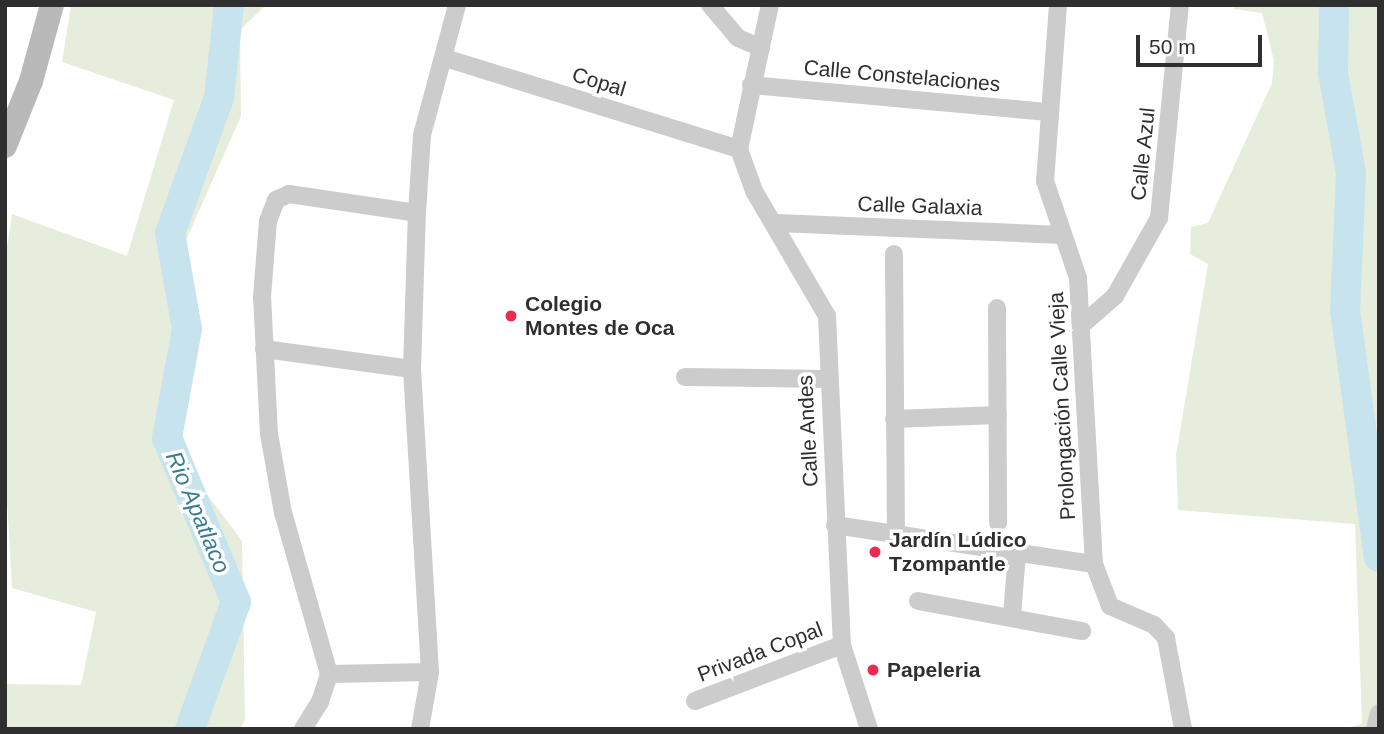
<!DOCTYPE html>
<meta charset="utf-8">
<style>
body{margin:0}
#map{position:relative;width:1384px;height:734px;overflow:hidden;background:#fff;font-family:Helvetica,sans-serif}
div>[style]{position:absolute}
.green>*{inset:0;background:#e7eddc}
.river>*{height:30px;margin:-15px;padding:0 15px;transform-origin:15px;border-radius:15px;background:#c7e3ed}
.street>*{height:18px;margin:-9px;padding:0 9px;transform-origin:9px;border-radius:9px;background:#ccc}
.secondary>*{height:24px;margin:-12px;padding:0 12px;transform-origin:12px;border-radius:12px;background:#b9b9b9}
.dots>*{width:19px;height:19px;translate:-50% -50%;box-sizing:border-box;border:4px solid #fff;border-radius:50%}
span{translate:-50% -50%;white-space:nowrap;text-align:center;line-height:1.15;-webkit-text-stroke:7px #fff;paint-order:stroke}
.street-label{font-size:21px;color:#2f2f2f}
.poi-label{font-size:21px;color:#2f2f2f;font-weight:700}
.left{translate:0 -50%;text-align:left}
.water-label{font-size:23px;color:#397d95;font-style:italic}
.frame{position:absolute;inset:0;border:7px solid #2f2f2f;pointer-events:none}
.scale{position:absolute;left:1136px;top:35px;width:126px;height:32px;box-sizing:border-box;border:4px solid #2f2f2f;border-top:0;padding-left:9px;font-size:21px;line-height:24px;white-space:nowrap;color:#2f2f2f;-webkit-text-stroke:5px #fff;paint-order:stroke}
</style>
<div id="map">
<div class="green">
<div style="clip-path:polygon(71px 5px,266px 5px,240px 30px,241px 116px,183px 247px,196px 352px,176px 453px,242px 541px,245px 720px,240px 729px,5px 729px,5px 684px,81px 685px,96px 612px,12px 588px,5px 465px,5px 260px,12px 214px,127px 256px,174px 100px,62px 62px)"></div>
<div style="clip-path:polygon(1235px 5px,1379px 5px,1379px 729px,1344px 729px,1362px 724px,1355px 524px,1178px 510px,1176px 455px,1208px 264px,1190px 254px,1191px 227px,1208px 223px,1272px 83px,1274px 61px,1262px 13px,1234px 9px)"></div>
</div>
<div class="river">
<div style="left:1334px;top:5px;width:67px;rotate:90.9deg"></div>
<div style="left:1333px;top:72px;width:104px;rotate:80deg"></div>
<div style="left:1351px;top:174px;width:136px;rotate:92.5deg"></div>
<div style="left:1345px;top:310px;width:249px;rotate:82.2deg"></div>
<div style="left:190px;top:729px;width:135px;rotate:-70.1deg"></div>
<div style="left:236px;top:602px;width:178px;rotate:-112.8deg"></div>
<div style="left:167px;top:438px;width:111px;rotate:-79.6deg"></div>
<div style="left:187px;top:329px;width:97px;rotate:-100deg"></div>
<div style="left:170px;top:233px;width:144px;rotate:-70.1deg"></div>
<div style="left:219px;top:98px;width:94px;rotate:-83.9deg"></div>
</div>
<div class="street">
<div style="left:710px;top:5px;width:43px;rotate:49.7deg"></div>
<div style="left:738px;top:38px;width:25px;rotate:23deg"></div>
<div style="left:1058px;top:5px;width:176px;rotate:94.2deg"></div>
<div style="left:1045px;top:181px;width:102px;rotate:71.2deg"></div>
<div style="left:1078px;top:278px;width:286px;rotate:86.8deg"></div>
<div style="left:1094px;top:564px;width:45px;rotate:69.1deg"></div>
<div style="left:1110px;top:606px;width:48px;rotate:23.4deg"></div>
<div style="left:1154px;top:625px;width:18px;rotate:47deg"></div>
<div style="left:1166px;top:638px;width:93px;rotate:79.4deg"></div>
<div style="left:445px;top:58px;width:308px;rotate:17.2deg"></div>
<div style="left:751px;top:85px;width:299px;rotate:5.2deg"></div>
<div style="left:739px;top:149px;width:45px;rotate:70.3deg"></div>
<div style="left:754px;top:191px;width:145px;rotate:59.7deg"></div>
<div style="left:827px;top:316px;width:329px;rotate:87.4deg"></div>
<div style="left:842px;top:645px;width:88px;rotate:72.2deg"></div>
<div style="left:739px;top:149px;width:147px;rotate:-77.9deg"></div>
<div style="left:777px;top:223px;width:284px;rotate:2.4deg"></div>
<div style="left:894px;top:254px;width:279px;rotate:89.6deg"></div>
<div style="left:997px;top:308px;width:215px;rotate:89.7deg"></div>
<div style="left:1083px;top:324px;width:43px;rotate:-41.2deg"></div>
<div style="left:1115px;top:296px;width:90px;rotate:-60.6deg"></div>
<div style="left:1159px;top:218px;width:214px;rotate:-84.4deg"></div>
<div style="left:264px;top:349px;width:149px;rotate:7.7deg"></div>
<div style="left:685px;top:377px;width:142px;rotate:0.8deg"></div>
<div style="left:894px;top:419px;width:104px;rotate:-2.2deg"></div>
<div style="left:835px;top:525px;width:262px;rotate:8.6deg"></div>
<div style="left:918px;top:601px;width:167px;rotate:10.4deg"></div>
<div style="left:1012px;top:615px;width:61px;rotate:-85.3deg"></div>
<div style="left:329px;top:674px;width:101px;rotate:-1.1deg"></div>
<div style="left:695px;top:701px;width:157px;rotate:-20.9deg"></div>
<div style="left:303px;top:729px;width:32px;rotate:-58deg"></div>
<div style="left:320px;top:702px;width:29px;rotate:-72deg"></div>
<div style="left:329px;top:674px;width:167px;rotate:-105.9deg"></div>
<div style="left:283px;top:513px;width:80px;rotate:-100deg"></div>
<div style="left:269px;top:434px;width:137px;rotate:-92.9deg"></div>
<div style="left:262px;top:297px;width:76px;rotate:-85.5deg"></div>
<div style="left:268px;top:221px;width:22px;rotate:-69deg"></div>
<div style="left:276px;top:200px;width:14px;rotate:-25deg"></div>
<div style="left:289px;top:194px;width:129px;rotate:8.4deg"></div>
<div style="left:420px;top:729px;width:58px;rotate:-80deg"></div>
<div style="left:430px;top:672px;width:304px;rotate:-93.4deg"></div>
<div style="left:412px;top:369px;width:156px;rotate:-88.2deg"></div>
<div style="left:417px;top:213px;width:78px;rotate:-86.3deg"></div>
<div style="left:422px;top:135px;width:135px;rotate:-74.9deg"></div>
<div style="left:1375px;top:729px;width:16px;rotate:-76deg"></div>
</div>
<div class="secondary">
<div style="left:5px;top:146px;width:70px;rotate:-68.2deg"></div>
<div style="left:31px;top:81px;width:79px;rotate:-74.6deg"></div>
</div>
<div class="dots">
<div style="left:511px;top:316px;background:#ed2a51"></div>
<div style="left:875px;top:552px;background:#ed2a51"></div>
<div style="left:873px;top:670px;background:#ed2a51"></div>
</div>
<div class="street-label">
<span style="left:902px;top:76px;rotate:5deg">Calle Constelaciones</span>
<span style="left:599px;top:82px;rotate:17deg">Copal</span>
<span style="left:1143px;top:154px;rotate:-84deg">Calle Azul</span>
<span style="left:920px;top:206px;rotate:2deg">Calle Galaxia</span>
<span style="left:1062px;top:406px;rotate:-93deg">Prolongación Calle Vieja</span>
<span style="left:808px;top:431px;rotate:-93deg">Calle Andes</span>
<span style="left:760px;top:652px;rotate:-21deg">Privada Copal</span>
</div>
<div class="poi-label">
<span class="left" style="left:525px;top:316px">Colegio<br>Montes de Oca</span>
<span class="left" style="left:889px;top:552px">Jardín Lúdico<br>Tzompantle</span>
<span class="left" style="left:887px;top:670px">Papeleria</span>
</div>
<div class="water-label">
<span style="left:198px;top:512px;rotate:67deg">Rio Apatlaco</span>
</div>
<div class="frame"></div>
<div class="scale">50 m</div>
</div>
